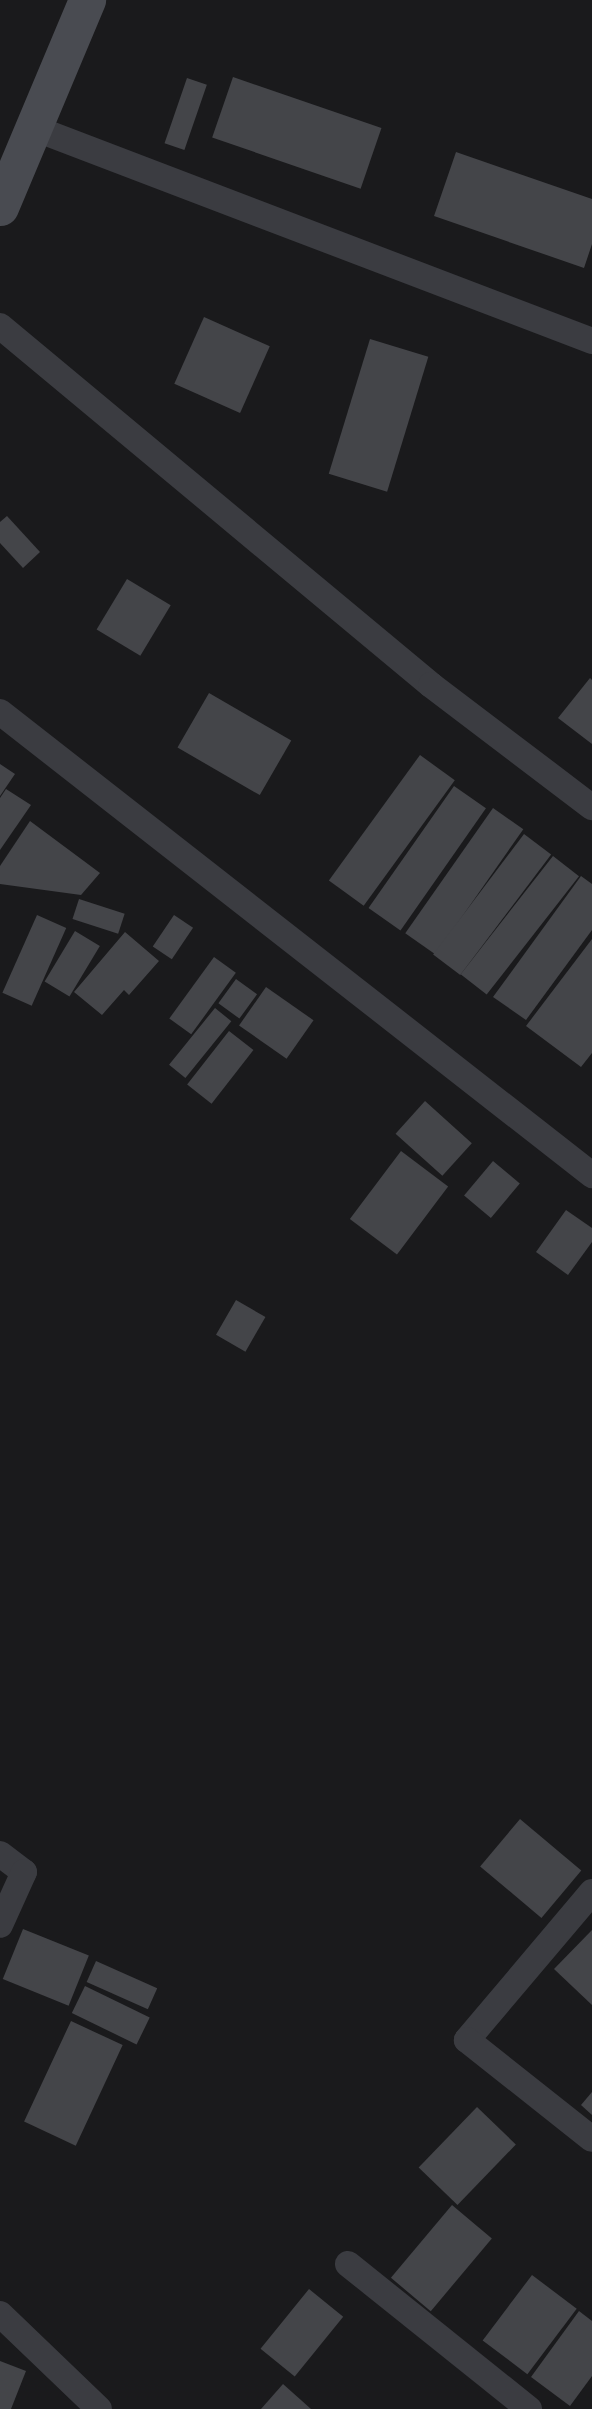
<!DOCTYPE html>
<style>
body{margin:0}
#map{position:relative;width:592px;height:2409px;overflow:hidden;background:#1a1a1c;font-family:Quicksand,sans-serif}
div>[style]{position:absolute}
.building>*{inset:0;background:#444549;transform-origin:0 0}
.street>*{height:26px;margin:-13px;padding:0 13px;transform-origin:13px;border-radius:13px;background:#3b3c41}
.secondary>*{height:37px;margin:-18.5px;padding:0 18.5px;transform-origin:18.5px;border-radius:18.5px;background:#494b51}
span{translate:-50% -50%;white-space:nowrap;text-align:center;line-height:1.15;-webkit-text-stroke:5px #151517;paint-order:stroke}
</style>
<div id="map">
<div class="building">
<div style="left:233px;top:77px;width:157px;height:64px;rotate:19deg"></div>
<div style="left:187px;top:78px;width:21px;height:69px;rotate:19deg"></div>
<div style="clip-path:polygon(456px 152px,592px 199px,592px 244px,584px 268px,434px 216px)"></div>
<div style="left:204px;top:317px;width:72px;height:73px;rotate:24deg"></div>
<div style="left:370px;top:339px;width:61px;height:141px;rotate:17deg"></div>
<div style="clip-path:polygon(7px 516px,40px 552px,23px 568px,0 543px,0 522px)"></div>
<div style="left:127px;top:579px;width:51px;height:59px;rotate:31deg"></div>
<div style="clip-path:polygon(590px 678px,592px 680px,592px 744px,558px 718px)"></div>
<div style="left:209px;top:693px;width:95px;height:63px;rotate:30deg"></div>
<div style="left:420px;top:755px;width:43px;height:155px;rotate:36deg"></div>
<div style="clip-path:polygon(0 764px,15px 774px,0 796px)"></div>
<div style="left:454px;top:786px;width:39px;height:149px;rotate:35deg"></div>
<div style="clip-path:polygon(6px 789px,31px 805px,0 850px,0 798px)"></div>
<div style="left:493px;top:808px;width:37px;height:153px;rotate:35deg"></div>
<div style="clip-path:polygon(30px 821px,100px 873px,81px 895px,0 884px,0 866px)"></div>
<div style="left:524px;top:834px;width:34px;height:151px;rotate:37deg"></div>
<div style="left:553px;top:856px;width:33px;height:150px;rotate:38deg"></div>
<div style="clip-path:polygon(581px 876px,592px 884px,592px 930px,526px 1020px,493px 997px)"></div>
<div style="left:79px;top:899px;width:48px;height:21px;rotate:18deg"></div>
<div style="left:37px;top:915px;width:32px;height:85px;rotate:24deg"></div>
<div style="left:174px;top:915px;width:23px;height:38px;rotate:34deg"></div>
<div style="left:75px;top:931px;width:29px;height:59px;rotate:31deg"></div>
<div style="clip-path:polygon(125px 932px,159px 961px,129px 995px,124px 990px,102px 1015px,74px 992px)"></div>
<div style="clip-path:polygon(592px 939px,592px 1053px,581px 1067px,526px 1026px)"></div>
<div style="left:214px;top:957px;width:27px;height:76px;rotate:36deg"></div>
<div style="left:236px;top:979px;width:26px;height:30px;rotate:36deg"></div>
<div style="left:266px;top:987px;width:58px;height:47px;rotate:35deg"></div>
<div style="left:215px;top:1008px;width:21px;height:73px;rotate:39deg"></div>
<div style="left:229px;top:1031px;width:31px;height:68px;rotate:38deg"></div>
<div style="left:425px;top:1101px;width:63px;height:44px;rotate:42deg"></div>
<div style="left:401px;top:1151px;width:59px;height:85px;rotate:37deg"></div>
<div style="left:493px;top:1161px;width:35px;height:45px;rotate:40deg"></div>
<div style="clip-path:polygon(566px 1210px,592px 1228px,592px 1242px,568px 1275px,536px 1252px)"></div>
<div style="left:236px;top:1300px;width:34px;height:40px;rotate:30deg"></div>
<div style="left:520px;top:1819px;width:80px;height:62px;rotate:40deg"></div>
<div style="left:23px;top:1929px;width:71px;height:54px;rotate:22deg"></div>
<div style="clip-path:polygon(592px 1930px,592px 2005px,554px 1969px)"></div>
<div style="left:96px;top:1961px;width:67px;height:23px;rotate:24deg"></div>
<div style="left:85px;top:1986px;width:72px;height:30px;rotate:26deg"></div>
<div style="left:71px;top:2021px;width:57px;height:111px;rotate:25deg"></div>
<div style="clip-path:polygon(592px 2092px,592px 2115px,581px 2105px)"></div>
<div style="left:477px;top:2107px;width:54px;height:84px;rotate:44deg"></div>
<div style="left:452px;top:2205px;width:52px;height:95px;rotate:40deg"></div>
<div style="left:532px;top:2275px;width:56px;height:82px;rotate:37deg"></div>
<div style="left:309px;top:2289px;width:44px;height:77px;rotate:39deg"></div>
<div style="clip-path:polygon(579px 2311px,592px 2321px,592px 2376px,570px 2406px,531px 2377px)"></div>
<div style="clip-path:polygon(0 2361px,26px 2371px,11px 2409px,0 2409px)"></div>
<div style="clip-path:polygon(283px 2384px,311px 2409px,261px 2409px)"></div>
</div>
<div class="street">
<div style="left:34px;top:128px;width:597px;rotate:20.89deg"></div>
<div style="left:0;top:326px;width:561px;rotate:39.79deg"></div>
<div style="left:431px;top:685px;width:202px;rotate:37.2deg"></div>
<div style="left:0;top:712px;width:752px;rotate:38.03deg"></div>
<div style="left:0;top:1854px;width:30px;rotate:37deg"></div>
<div style="left:24px;top:1872px;width:58px;rotate:114.4deg"></div>
<div style="left:592px;top:1892px;width:194px;rotate:130.2deg"></div>
<div style="left:467px;top:2040px;width:159px;rotate:38.4deg"></div>
<div style="left:348px;top:2264px;width:232px;rotate:38.7deg"></div>
<div style="left:0;top:2314px;width:137px;rotate:43.8deg"></div>
</div>
<div class="secondary">
<div style="left:0;top:207px;width:225px;rotate:-67.2deg"></div>
</div>
</div>
